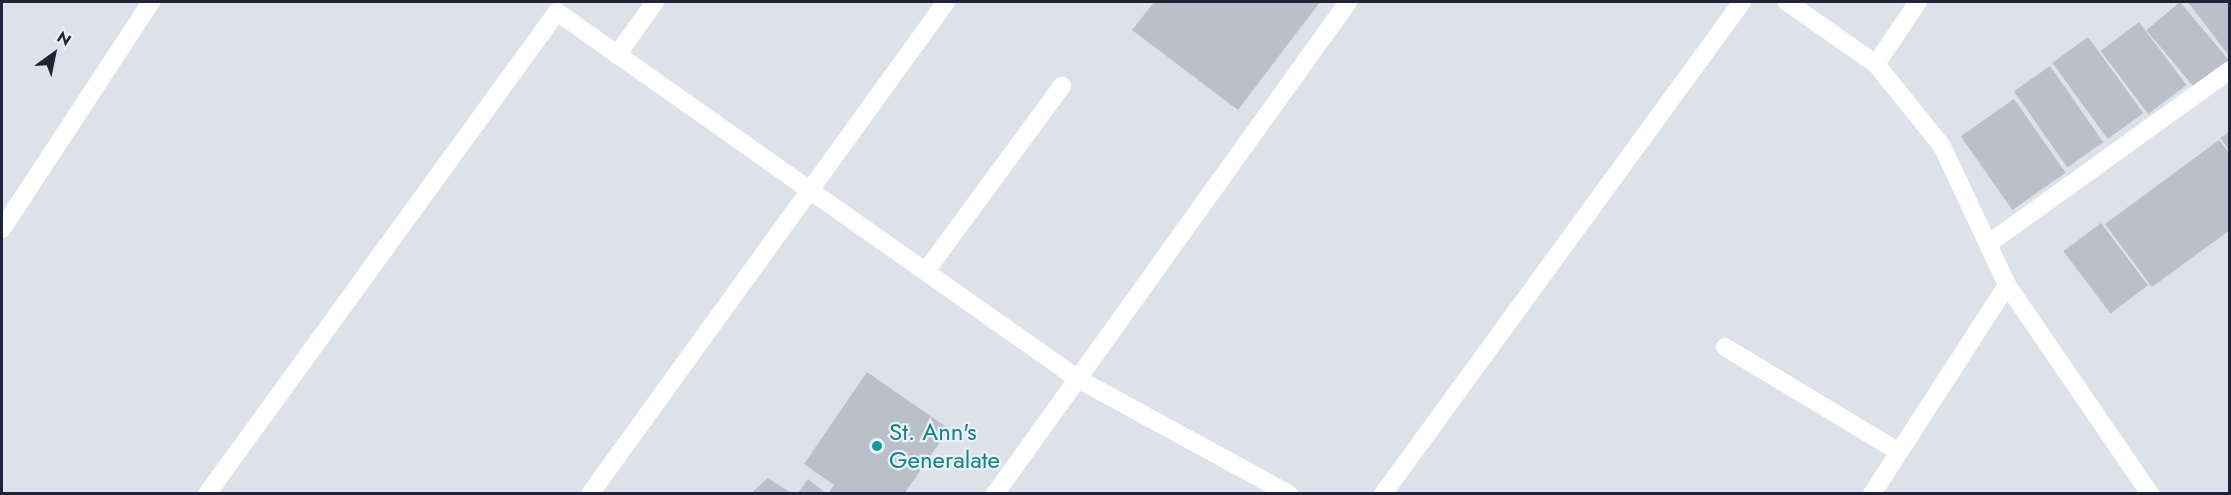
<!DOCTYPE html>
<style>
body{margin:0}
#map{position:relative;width:2231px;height:495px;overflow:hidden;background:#dde2ea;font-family:Jost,sans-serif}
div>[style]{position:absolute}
.building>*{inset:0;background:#bac0ca;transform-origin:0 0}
.street>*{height:18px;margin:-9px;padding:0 9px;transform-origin:9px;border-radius:9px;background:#fff}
.dots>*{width:16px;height:16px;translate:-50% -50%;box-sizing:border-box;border:3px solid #edf1f6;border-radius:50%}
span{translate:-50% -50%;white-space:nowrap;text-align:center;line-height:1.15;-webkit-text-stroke:4.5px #edf1f6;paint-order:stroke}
.culture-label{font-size:24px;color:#0d838f}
.left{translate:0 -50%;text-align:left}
.frame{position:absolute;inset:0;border:3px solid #1f2439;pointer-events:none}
.north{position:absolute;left:24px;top:24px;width:60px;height:60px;-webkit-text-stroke:4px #edf1f6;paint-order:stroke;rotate:33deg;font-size:16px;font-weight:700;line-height:24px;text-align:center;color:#1f2439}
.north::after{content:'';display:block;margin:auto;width:21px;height:27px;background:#1f2439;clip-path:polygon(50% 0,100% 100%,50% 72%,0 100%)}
</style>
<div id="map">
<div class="building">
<div style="clip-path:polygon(1154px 2px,1320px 2px,1238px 110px,1132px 30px)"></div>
<div style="left:2180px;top:2px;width:78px;height:44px;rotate:50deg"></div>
<div style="clip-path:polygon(2188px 2px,2230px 2px,2230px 57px)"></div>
<div style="left:2139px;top:22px;width:79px;height:48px;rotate:53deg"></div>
<div style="left:2088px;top:37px;width:94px;height:44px;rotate:54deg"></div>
<div style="left:2050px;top:66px;width:93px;height:44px;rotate:55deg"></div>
<div style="left:2014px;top:99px;width:90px;height:65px;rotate:55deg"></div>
<div style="clip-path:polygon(2230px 131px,2230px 151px,2220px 138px)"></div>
<div style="clip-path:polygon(2219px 140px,2230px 154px,2230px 230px,2152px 287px,2105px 224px)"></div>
<div style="left:2101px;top:223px;width:78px;height:47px;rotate:53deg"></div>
<div style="clip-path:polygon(867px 372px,949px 429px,904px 494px,828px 494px,834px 485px,804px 464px)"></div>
<div style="clip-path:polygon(768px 478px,793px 494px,750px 494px)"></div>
<div style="clip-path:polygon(808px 479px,827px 494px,797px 494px)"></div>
</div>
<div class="street">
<div style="left:1787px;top:2px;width:108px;rotate:34.9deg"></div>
<div style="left:1876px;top:64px;width:105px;rotate:51.2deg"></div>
<div style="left:1942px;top:146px;width:153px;rotate:64.9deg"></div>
<div style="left:2007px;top:285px;width:253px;rotate:55.6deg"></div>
<div style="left:617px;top:55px;width:65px;rotate:-54.4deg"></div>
<div style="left:1876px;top:64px;width:75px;rotate:-55.9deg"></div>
<div style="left:2px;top:229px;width:272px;rotate:-56.7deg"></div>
<div style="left:1988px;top:244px;width:298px;rotate:-35.7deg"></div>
<div style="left:926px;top:271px;width:230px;rotate:-53.7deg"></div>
<div style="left:1725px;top:347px;width:203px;rotate:31.1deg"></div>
<div style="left:207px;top:494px;width:596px;rotate:-54.02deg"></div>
<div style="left:557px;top:12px;width:637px;rotate:35.16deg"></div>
<div style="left:1078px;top:379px;width:240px;rotate:28.6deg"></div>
<div style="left:590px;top:494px;width:607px;rotate:-54.11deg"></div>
<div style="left:995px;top:494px;width:606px;rotate:-54.34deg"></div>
<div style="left:1383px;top:494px;width:609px;rotate:-53.88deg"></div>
<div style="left:1872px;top:494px;width:249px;rotate:-57.1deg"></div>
</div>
<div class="dots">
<div style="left:877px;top:446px;background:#0f9aa8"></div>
</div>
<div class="culture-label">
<span class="left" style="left:889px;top:446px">St. Ann's<br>Generalate</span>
</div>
<div class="frame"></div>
<div class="north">N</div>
</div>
